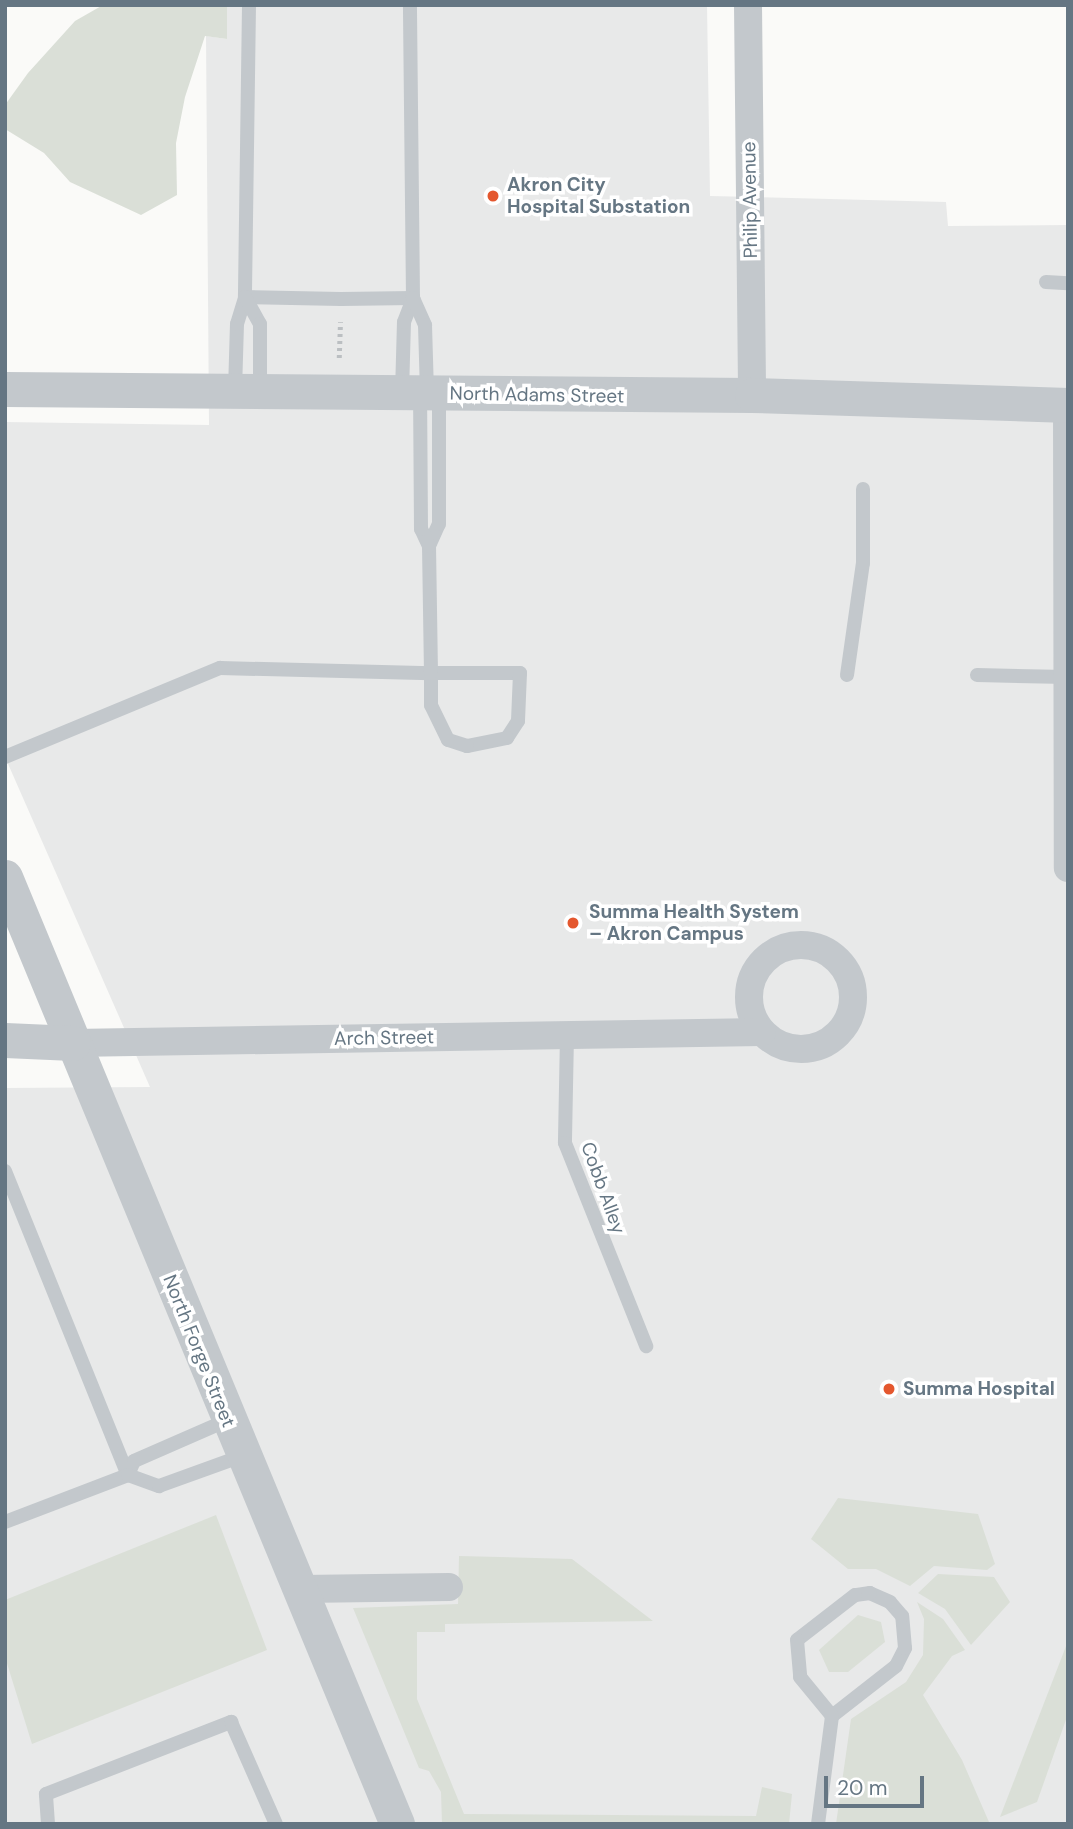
<!DOCTYPE html>
<meta charset="utf-8">
<style>
body{margin:0}
#map{position:relative;width:1073px;height:1829px;overflow:hidden;background:#fafaf8;font-family:"DM Sans",sans-serif}
div>[style]{position:absolute}
.built>*{inset:0;background:#e8e9e9}
.green>*{inset:0;background:#dadfd7}
.path>*{height:4.5px;margin-top:-2.25px;transform-origin:0;background:repeating-linear-gradient(90deg,#bbbfc2 0 3.5px,transparent 0 7px)}
.service>*{height:14px;margin:-7px;padding:0 7px;transform-origin:7px;border-radius:7px;background:#c3c8cc}
.minor>*{height:28px;margin:-14px;padding:0 14px;transform-origin:14px;border-radius:14px;background:#c3c8cc}
.minor>.ring{margin:-14px;padding:0;box-sizing:content-box;background:none;border:28px solid #c3c8cc;border-radius:50%}
.tertiary>*{height:35px;margin:-17.5px;padding:0 17.5px;transform-origin:17.5px;border-radius:17.5px;background:#c3c8cc}
.dots>*{width:19px;height:19px;translate:-50% -50%;box-sizing:border-box;border:4px solid #fff;border-radius:50%}
span{translate:-50% -50%;white-space:nowrap;text-align:center;line-height:1.15;-webkit-text-stroke:7px #fff;paint-order:stroke}
.poi-label{font-size:19px;color:#657683;font-weight:700}
.left{translate:0 -50%;text-align:left}
.street-label{font-size:19px;color:#657683}
.frame{position:absolute;inset:0;border:7px solid #657683;pointer-events:none}
.scale{position:absolute;left:824px;top:1776px;width:100px;height:32px;box-sizing:border-box;border:4px solid #657683;border-top:0;padding-left:9px;font-size:21px;line-height:24px;white-space:nowrap;color:#657683;-webkit-text-stroke:5px #fff;paint-order:stroke}
</style>
<div id="map">
<div class="built">
<div style="clip-path:polygon(227px 5px,707px 5px,710px 196px,946px 202px,948px 226px,1068px 225px,1068px 1824px,5px 1824px,5px 1088px,150px 1087px,5px 757px,5px 422px,209px 425px,206px 36px,227px 39px)"></div>
</div>
<div class="green">
<div style="clip-path:polygon(103px 5px,227px 5px,227px 39px,205px 36px,185px 97px,176px 143px,177px 195px,141px 215px,70px 182px,44px 153px,5px 129px,5px 105px,28px 73px,75px 21px)"></div>
<div style="clip-path:polygon(838px 1498px,978px 1514px,995px 1564px,987px 1570px,934px 1566px,910px 1586px,876px 1569px,848px 1569px,811px 1539px)"></div>
<div style="clip-path:polygon(216px 1515px,267px 1650px,32px 1744px,5px 1657px,5px 1600px)"></div>
<div style="clip-path:polygon(459px 1556px,572px 1559px,653px 1621px,445px 1624px,445px 1632px,417px 1632px,417px 1699px,464px 1814px,756px 1816px,762px 1787px,792px 1794px,789px 1824px,442px 1824px,441px 1792px,429px 1771px,419px 1768px,353px 1608px,458px 1604px)"></div>
<div style="clip-path:polygon(938px 1574px,994px 1577px,1010px 1602px,971px 1645px,945px 1609px,918px 1593px)"></div>
<div style="clip-path:polygon(917px 1602px,943px 1619px,965px 1650px,952px 1656px,923px 1695px,962px 1760px,989px 1822px,836px 1824px,851px 1719px,906px 1682px,923px 1655px,924px 1619px)"></div>
<div style="clip-path:polygon(858px 1615px,881px 1622px,885px 1642px,848px 1672px,829px 1672px,819px 1650px)"></div>
<div style="clip-path:polygon(1068px 1641px,1068px 1714px,1037px 1802px,1000px 1817px)"></div>
</div>
<div class="path">
<div style="left:339px;top:358px;width:36px;rotate:-88deg"></div>
</div>
<div class="service">
<div style="left:249px;top:5px;width:292px;rotate:90.8deg"></div>
<div style="left:245px;top:297px;width:96px;rotate:1.2deg"></div>
<div style="left:341px;top:299px;width:72px;rotate:-0.8deg"></div>
<div style="left:413px;top:298px;width:293px;rotate:-90.6deg"></div>
<div style="left:1046px;top:282px;width:22px;rotate:3deg"></div>
<div style="left:235px;top:391px;width:67px;rotate:-88.3deg"></div>
<div style="left:237px;top:324px;width:28px;rotate:-73deg"></div>
<div style="left:245px;top:297px;width:31px;rotate:61deg"></div>
<div style="left:260px;top:324px;width:66px;rotate:90deg"></div>
<div style="left:402px;top:393px;width:71px;rotate:-88.4deg"></div>
<div style="left:404px;top:322px;width:26px;rotate:-69deg"></div>
<div style="left:413px;top:298px;width:30px;rotate:66deg"></div>
<div style="left:425px;top:325px;width:67px;rotate:88.3deg"></div>
<div style="left:429px;top:546px;width:24px;rotate:-66deg"></div>
<div style="left:439px;top:524px;width:131px;rotate:-90deg"></div>
<div style="left:847px;top:675px;width:113px;rotate:-81.9deg"></div>
<div style="left:863px;top:563px;width:74px;rotate:-90deg"></div>
<div style="left:977px;top:675px;width:90px;rotate:1.3deg"></div>
<div style="left:5px;top:757px;width:233px;rotate:-22.5deg"></div>
<div style="left:220px;top:668px;width:211px;rotate:1.4deg"></div>
<div style="left:431px;top:673px;width:89px"></div>
<div style="left:520px;top:673px;width:48px;rotate:92.4deg"></div>
<div style="left:518px;top:721px;width:20px;rotate:123deg"></div>
<div style="left:507px;top:738px;width:41px;rotate:168.7deg"></div>
<div style="left:467px;top:746px;width:20px;rotate:-162deg"></div>
<div style="left:448px;top:740px;width:39px;rotate:-116deg"></div>
<div style="left:431px;top:705px;width:32px;rotate:-90deg"></div>
<div style="left:431px;top:673px;width:127px;rotate:-90.9deg"></div>
<div style="left:429px;top:546px;width:19px;rotate:-115deg"></div>
<div style="left:421px;top:529px;width:136px;rotate:-90.4deg"></div>
<div style="left:567px;top:1035px;width:108px;rotate:91.1deg"></div>
<div style="left:565px;top:1143px;width:219px;rotate:68.2deg"></div>
<div style="left:5px;top:1171px;width:328px;rotate:68deg"></div>
<div style="left:128px;top:1475px;width:15px;rotate:-67deg"></div>
<div style="left:134px;top:1461px;width:103px;rotate:-23.6deg"></div>
<div style="left:5px;top:1522px;width:132px;rotate:-20.9deg"></div>
<div style="left:128px;top:1475px;width:33px;rotate:20deg"></div>
<div style="left:159px;top:1486px;width:88px;rotate:-19.9deg"></div>
<div style="left:48px;top:1824px;width:30px;rotate:-94deg"></div>
<div style="left:46px;top:1794px;width:199px;rotate:-21.3deg"></div>
<div style="left:231px;top:1722px;width:111px;rotate:66.2deg"></div>
<div style="left:818px;top:1824px;width:109px;rotate:-82.6deg"></div>
<div style="left:832px;top:1716px;width:81px;rotate:-38deg"></div>
<div style="left:896px;top:1666px;width:20px;rotate:-63deg"></div>
<div style="left:905px;top:1648px;width:32px;rotate:-95deg"></div>
<div style="left:902px;top:1616px;width:18px;rotate:-131deg"></div>
<div style="left:890px;top:1602px;width:22px;rotate:-156deg"></div>
<div style="left:870px;top:1593px;width:15px;rotate:172deg"></div>
<div style="left:855px;top:1595px;width:73px;rotate:142.2deg"></div>
<div style="left:797px;top:1640px;width:37px;rotate:85deg"></div>
<div style="left:800px;top:1677px;width:50px;rotate:50.6deg"></div>
</div>
<div class="minor">
<div style="left:748px;top:5px;width:390px;rotate:89.4deg"></div>
<div style="left:1067px;top:405px;width:463px;rotate:89.9deg"></div>
<div class="ring" style="left:749px;top:945px;width:76px;height:76px"></div>
<div style="left:73px;top:1043px;width:689px;rotate:-0.91deg"></div>
<div style="left:302px;top:1589px;width:147px;rotate:-0.8deg"></div>
</div>
<div class="tertiary">
<div style="left:5px;top:389px;width:747px;rotate:0.46deg"></div>
<div style="left:752px;top:395px;width:316px;rotate:1.8deg"></div>
<div style="left:5px;top:877px;width:1025px;rotate:67.51deg"></div>
<div style="left:5px;top:1040px;width:68px;rotate:2.5deg"></div>
</div>
<div class="dots">
<div style="left:493px;top:196px;background:#e4572e"></div>
<div style="left:573px;top:923px;background:#e4572e"></div>
<div style="left:889px;top:1389px;background:#e4572e"></div>
</div>
<div class="poi-label">
<span class="left" style="left:507px;top:196px">Akron City<br>Hospital Substation</span>
<span class="left" style="left:589px;top:923px">Summa Health System<br>– Akron Campus</span>
<span class="left" style="left:903px;top:1389px">Summa Hospital</span>
</div>
<div class="street-label">
<span style="left:750px;top:200px;rotate:-91deg">Philip Avenue</span>
<span style="left:537px;top:395px;rotate:1deg">North Adams Street</span>
<span style="left:384px;top:1038px;rotate:-1deg">Arch Street</span>
<span style="left:603px;top:1188px;rotate:70deg">Cobb Alley</span>
<span style="left:199px;top:1351px;rotate:68deg">North Forge Street</span>
</div>
<div class="frame"></div>
<div class="scale">20 m</div>
</div>
